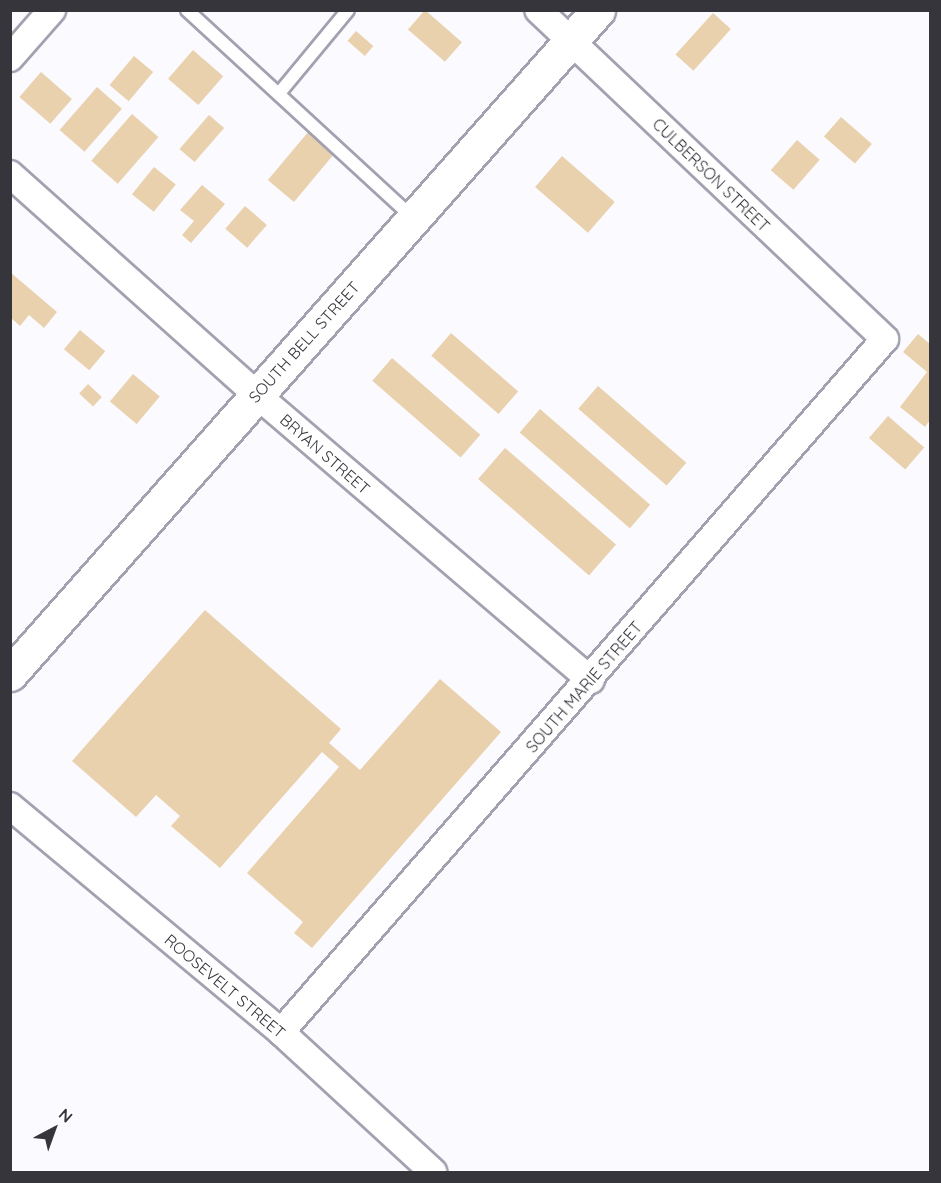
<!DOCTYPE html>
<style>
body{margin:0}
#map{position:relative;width:941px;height:1183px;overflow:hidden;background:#fbfafe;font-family:Quicksand,sans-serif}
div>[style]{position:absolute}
.building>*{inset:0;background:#ead1ae;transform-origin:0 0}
.roads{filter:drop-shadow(2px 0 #a3a1b0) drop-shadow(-2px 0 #a3a1b0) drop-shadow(0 2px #a3a1b0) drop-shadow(0 -2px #a3a1b0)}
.lane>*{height:12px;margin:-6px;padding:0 6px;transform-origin:6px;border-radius:6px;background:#fff}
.street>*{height:26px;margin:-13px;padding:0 13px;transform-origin:13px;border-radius:13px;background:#fff}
.secondary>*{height:33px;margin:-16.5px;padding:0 16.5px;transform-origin:16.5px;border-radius:16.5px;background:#fff}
span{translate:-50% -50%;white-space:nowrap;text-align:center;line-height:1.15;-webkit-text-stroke:5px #fff;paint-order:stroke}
.street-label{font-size:16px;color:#36353b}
.frame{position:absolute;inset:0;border:12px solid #36353b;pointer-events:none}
.north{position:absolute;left:24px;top:1099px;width:60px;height:60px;-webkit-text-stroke:4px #fff;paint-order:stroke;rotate:41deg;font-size:16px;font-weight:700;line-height:24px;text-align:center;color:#36353b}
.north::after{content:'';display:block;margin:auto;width:21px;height:27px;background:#36353b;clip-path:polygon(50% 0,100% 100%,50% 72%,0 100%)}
</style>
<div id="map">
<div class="building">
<div style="left:425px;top:10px;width:49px;height:26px;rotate:41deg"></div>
<div style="left:713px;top:13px;width:24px;height:56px;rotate:42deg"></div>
<div style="left:356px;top:31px;width:23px;height:13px;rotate:41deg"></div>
<div style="left:193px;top:50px;width:40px;height:38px;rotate:41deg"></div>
<div style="left:134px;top:56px;width:25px;height:38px;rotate:40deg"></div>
<div style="left:41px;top:72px;width:41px;height:33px;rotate:41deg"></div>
<div style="left:97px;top:87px;width:33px;height:57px;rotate:41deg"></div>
<div style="left:132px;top:114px;width:35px;height:62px;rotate:41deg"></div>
<div style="left:209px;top:115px;width:20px;height:45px;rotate:41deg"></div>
<div style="left:841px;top:117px;width:41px;height:26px;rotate:41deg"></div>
<div style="left:309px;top:131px;width:34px;height:64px;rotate:40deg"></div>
<div style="left:797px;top:140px;width:30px;height:40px;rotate:41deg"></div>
<div style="left:562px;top:156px;width:70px;height:41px;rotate:41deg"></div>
<div style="left:154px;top:167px;width:28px;height:35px;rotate:39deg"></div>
<div style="clip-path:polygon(202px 185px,225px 204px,191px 243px,182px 235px,194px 221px,180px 210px)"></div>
<div style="left:245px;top:206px;width:29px;height:30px;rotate:41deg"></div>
<div style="clip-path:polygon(10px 272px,57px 312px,44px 328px,29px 315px,20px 326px,10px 317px)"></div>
<div style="left:80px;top:330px;width:33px;height:25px;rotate:40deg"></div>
<div style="left:451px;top:333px;width:89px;height:30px;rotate:41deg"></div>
<div style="clip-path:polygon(918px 334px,930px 344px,930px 420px,925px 427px,900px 407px,927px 372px,903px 352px)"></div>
<div style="left:392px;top:358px;width:117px;height:30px;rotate:41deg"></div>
<div style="left:133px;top:374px;width:35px;height:36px;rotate:40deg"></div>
<div style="left:88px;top:384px;width:19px;height:13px;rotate:43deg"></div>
<div style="left:598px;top:386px;width:117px;height:30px;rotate:41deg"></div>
<div style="left:540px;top:409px;width:146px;height:31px;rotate:41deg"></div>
<div style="left:888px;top:416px;width:48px;height:29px;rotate:41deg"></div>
<div style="left:505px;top:448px;width:147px;height:41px;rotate:41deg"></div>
<div style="clip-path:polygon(205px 610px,341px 729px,329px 743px,360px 770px,440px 679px,501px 732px,312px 948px,294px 933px,303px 922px,247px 873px,339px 767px,322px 752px,220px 868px,171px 826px,180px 816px,156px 795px,136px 817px,72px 761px)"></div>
</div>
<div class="roads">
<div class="lane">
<div style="left:187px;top:10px;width:306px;rotate:42.6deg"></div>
<div style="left:281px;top:91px;width:105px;rotate:-50.4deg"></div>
</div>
<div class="street">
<div style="left:10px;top:58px;width:64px;rotate:-48.8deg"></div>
<div style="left:10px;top:174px;width:331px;rotate:41.8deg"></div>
<div style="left:257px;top:395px;width:439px;rotate:40.5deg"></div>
<div style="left:10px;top:806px;width:353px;rotate:39.8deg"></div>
<div style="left:281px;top:1032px;width:207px;rotate:42.6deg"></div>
<div style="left:281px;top:1032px;width:919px;rotate:-48.93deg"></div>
<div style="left:885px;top:339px;width:478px;rotate:-136.5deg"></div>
</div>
<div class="secondary">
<div style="left:10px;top:674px;width:887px;rotate:-48.47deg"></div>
</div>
</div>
<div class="street-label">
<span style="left:711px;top:175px;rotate:44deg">CULBERSON STREET</span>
<span style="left:304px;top:342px;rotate:-48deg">SOUTH BELL STREET</span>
<span style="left:325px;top:454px;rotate:41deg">BRYAN STREET</span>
<span style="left:584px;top:687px;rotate:-49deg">SOUTH MARIE STREET</span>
<span style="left:225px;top:986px;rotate:40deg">ROOSEVELT STREET</span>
</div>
<div class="frame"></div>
<div class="north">N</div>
</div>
